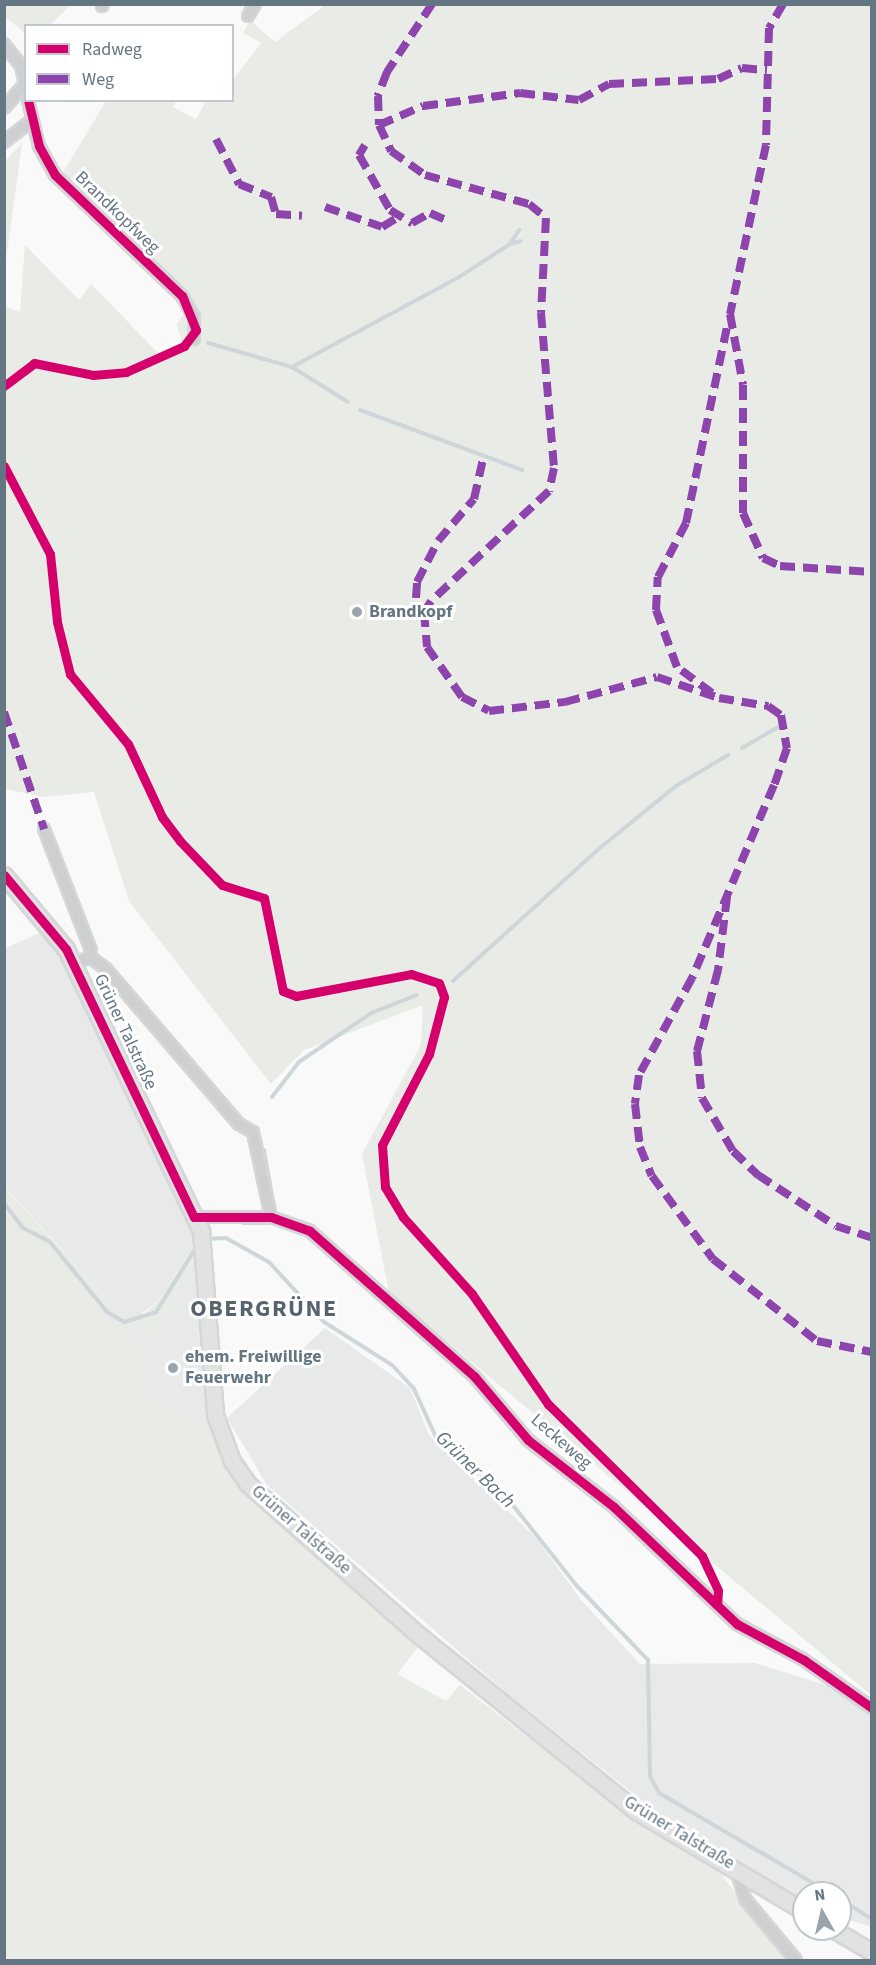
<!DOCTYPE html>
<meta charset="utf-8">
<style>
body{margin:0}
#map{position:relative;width:876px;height:1965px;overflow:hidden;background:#f9f9f9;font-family:"Source Sans 3",sans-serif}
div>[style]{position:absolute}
.built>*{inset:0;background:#e8e9e9}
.green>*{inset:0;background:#e8ebe6}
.stream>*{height:4px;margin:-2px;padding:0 2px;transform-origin:2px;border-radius:2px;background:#ced6d9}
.roads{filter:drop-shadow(2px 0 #d5d6d7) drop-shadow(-2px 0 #d5d6d7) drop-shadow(0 2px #d5d6d7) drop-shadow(0 -2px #d5d6d7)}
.street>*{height:10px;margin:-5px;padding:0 5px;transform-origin:5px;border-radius:5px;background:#cecfd0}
.secondary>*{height:15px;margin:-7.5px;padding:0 7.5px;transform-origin:7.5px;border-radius:7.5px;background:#e1e2e2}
.quiet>*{height:8px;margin-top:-4px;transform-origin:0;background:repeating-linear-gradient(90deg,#8e44ad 0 15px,transparent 0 23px)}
.cycleway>*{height:9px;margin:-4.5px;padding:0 4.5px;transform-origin:4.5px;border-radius:4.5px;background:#d6006c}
.dots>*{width:16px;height:16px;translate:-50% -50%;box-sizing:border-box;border:3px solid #fff;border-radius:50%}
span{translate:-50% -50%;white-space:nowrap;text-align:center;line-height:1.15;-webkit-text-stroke:6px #fff;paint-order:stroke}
.street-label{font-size:18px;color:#657683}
.poi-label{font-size:18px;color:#657683;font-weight:700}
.left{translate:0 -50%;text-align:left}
.water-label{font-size:20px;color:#60757c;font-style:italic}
.district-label{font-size:24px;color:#57646e;font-weight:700;letter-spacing:1.5px}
.frame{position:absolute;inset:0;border:6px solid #657683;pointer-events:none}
.legend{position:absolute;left:24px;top:24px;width:210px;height:78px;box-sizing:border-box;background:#fff;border:2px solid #c1c8cd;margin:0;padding:8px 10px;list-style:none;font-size:18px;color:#657683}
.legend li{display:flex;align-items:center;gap:12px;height:30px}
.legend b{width:30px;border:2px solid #c1c8cd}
.north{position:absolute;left:792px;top:1881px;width:60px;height:60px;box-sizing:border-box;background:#fff;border:2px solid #c1c8cd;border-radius:50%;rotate:352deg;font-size:16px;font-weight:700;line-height:24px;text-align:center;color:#657683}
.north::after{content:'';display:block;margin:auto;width:21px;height:27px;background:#99a4ac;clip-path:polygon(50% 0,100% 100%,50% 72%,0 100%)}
</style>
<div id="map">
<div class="built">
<div style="clip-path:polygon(48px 929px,199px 1237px,157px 1303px,134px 1318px,123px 1317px,5px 1187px,4px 949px)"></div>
<div style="clip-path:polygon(204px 1262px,217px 1429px,142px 1398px,132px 1355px,133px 1333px,149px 1325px,163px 1330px,173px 1297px)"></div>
<div style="clip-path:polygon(325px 1328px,410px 1388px,429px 1435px,537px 1539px,581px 1600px,640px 1664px,755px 1663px,851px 1693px,871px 1708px,871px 1927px,840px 1917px,840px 1893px,804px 1893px,804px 1902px,664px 1818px,508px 1694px,267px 1485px,227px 1418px)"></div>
</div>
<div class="green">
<div style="clip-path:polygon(4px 5px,5px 4px,71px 5px,50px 25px,26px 26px,25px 33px,5px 17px)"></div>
<div style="clip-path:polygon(325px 5px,871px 5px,871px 1695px,389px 1293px,362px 1154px,421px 1045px,423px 1005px,304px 1050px,271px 1084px,129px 901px,94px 792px,44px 797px,5px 789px,4px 306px,20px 312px,25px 245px,79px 300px,91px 284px,160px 355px,182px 344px,177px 324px,193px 302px,62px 174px,106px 101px,176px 101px,173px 107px,196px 119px,206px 101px,232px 100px,233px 80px,261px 43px,243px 33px,250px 20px,275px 42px)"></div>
<div style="clip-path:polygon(22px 143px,5px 267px,5px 161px)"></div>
<div style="clip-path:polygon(4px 1187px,123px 1317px,145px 1313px,157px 1303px,199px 1237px,204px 1262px,173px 1297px,163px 1331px,151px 1334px,149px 1326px,133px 1333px,142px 1398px,217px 1429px,229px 1461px,423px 1641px,397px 1674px,446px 1701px,460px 1685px,639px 1822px,720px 1873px,788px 1960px,5px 1960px)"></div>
</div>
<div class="stream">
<div style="left:510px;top:244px;width:11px;rotate:-15deg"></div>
<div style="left:208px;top:343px;width:87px;rotate:15.9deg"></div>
<div style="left:292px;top:367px;width:190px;rotate:-28.3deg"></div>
<div style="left:459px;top:277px;width:61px;rotate:-32.9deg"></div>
<div style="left:510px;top:244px;width:17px;rotate:-57deg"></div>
<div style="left:292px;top:367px;width:66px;rotate:32deg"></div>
<div style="left:360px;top:410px;width:173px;rotate:20.3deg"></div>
<div style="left:742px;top:748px;width:44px;rotate:-30.1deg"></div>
<div style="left:453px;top:981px;width:200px;rotate:-42.2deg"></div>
<div style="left:601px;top:847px;width:97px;rotate:-39.1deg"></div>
<div style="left:676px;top:786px;width:61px;rotate:-30.8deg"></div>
<div style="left:272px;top:1097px;width:44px;rotate:-52.4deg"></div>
<div style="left:299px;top:1062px;width:87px;rotate:-34.2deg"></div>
<div style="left:371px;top:1013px;width:49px;rotate:-21.4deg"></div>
<div style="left:264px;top:1150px;width:47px;rotate:80.1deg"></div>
<div style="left:4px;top:1203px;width:31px;rotate:53deg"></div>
<div style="left:23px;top:1228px;width:30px;rotate:27deg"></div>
<div style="left:50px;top:1242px;width:90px;rotate:50.8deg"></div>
<div style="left:107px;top:1312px;width:20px;rotate:30deg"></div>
<div style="left:124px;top:1322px;width:34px;rotate:-17deg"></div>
<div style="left:156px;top:1312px;width:81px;rotate:-58.1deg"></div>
<div style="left:243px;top:1223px;width:26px"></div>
<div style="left:206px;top:1239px;width:20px;rotate:-3deg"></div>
<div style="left:226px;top:1238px;width:49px;rotate:29.2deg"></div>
<div style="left:269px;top:1262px;width:81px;rotate:47.5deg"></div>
<div style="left:324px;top:1322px;width:80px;rotate:32.3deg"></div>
<div style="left:392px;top:1365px;width:33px;rotate:47deg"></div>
<div style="left:414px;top:1389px;width:53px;rotate:65.4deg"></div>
<div style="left:436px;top:1437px;width:95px;rotate:40.7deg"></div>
<div style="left:508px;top:1499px;width:111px;rotate:51.6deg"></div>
<div style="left:577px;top:1586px;width:103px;rotate:46.2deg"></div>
<div style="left:648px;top:1660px;width:116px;rotate:89deg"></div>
<div style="left:650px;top:1776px;width:19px;rotate:62deg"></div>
<div style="left:659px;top:1793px;width:198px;rotate:30.3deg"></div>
<div style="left:840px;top:1899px;width:38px;rotate:32deg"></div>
</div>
<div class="roads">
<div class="street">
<div style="left:102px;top:6px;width:2px;rotate:-63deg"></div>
<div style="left:248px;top:16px;width:14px;rotate:-60deg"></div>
<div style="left:4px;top:44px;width:28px;rotate:52deg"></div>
<div style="left:21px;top:66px;width:23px;rotate:77deg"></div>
<div style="left:28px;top:100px;width:47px;rotate:76.6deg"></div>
<div style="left:39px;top:146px;width:33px;rotate:61deg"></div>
<div style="left:55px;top:175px;width:175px;rotate:43.6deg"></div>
<div style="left:182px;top:296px;width:24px;rotate:60deg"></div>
<div style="left:194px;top:317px;width:22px;rotate:90deg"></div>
<div style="left:4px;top:108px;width:32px;rotate:-49deg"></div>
<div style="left:4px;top:142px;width:34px;rotate:-38deg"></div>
<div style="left:44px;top:829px;width:130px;rotate:68.8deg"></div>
<div style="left:91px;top:950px;width:7px;rotate:98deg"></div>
<div style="left:90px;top:957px;width:17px;rotate:156deg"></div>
<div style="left:90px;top:957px;width:20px;rotate:37deg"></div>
<div style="left:106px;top:969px;width:204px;rotate:49.4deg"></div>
<div style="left:239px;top:1124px;width:16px;rotate:30deg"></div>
<div style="left:253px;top:1132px;width:87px;rotate:78deg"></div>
<div style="left:194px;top:1217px;width:77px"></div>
<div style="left:271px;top:1217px;width:41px;rotate:19.7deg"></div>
<div style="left:310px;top:1231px;width:219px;rotate:41.5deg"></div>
<div style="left:474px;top:1376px;width:84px;rotate:49.8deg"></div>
<div style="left:528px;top:1440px;width:109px;rotate:37.9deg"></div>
<div style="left:614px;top:1507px;width:170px;rotate:43.6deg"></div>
<div style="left:737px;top:1624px;width:76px;rotate:28.2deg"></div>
<div style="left:804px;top:1660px;width:83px;rotate:35.2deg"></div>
<div style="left:736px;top:1870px;width:32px;rotate:72deg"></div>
<div style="left:746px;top:1900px;width:78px;rotate:50.2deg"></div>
</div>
<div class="secondary">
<div style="left:4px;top:875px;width:97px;rotate:50deg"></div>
<div style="left:66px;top:949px;width:313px;rotate:64.4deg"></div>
<div style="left:201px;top:1231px;width:185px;rotate:85.6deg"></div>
<div style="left:215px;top:1415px;width:49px;rotate:69.7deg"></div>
<div style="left:232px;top:1461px;width:28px;rotate:55deg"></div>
<div style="left:248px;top:1484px;width:230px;rotate:41.5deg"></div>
<div style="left:420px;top:1636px;width:278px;rotate:39deg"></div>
<div style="left:636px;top:1811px;width:196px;rotate:30.8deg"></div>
<div style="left:833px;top:1929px;width:45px;rotate:30.5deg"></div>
</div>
</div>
<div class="quiet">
<div style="left:432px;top:4px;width:82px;rotate:123.5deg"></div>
<div style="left:387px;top:72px;width:26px;rotate:111deg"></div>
<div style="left:378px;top:96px;width:29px;rotate:88deg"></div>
<div style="left:379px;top:125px;width:29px;rotate:65deg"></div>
<div style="left:391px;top:151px;width:42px;rotate:35.2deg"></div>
<div style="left:425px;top:175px;width:108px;rotate:15.6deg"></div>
<div style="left:529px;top:204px;width:22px;rotate:39deg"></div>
<div style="left:546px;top:218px;width:95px;rotate:93deg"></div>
<div style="left:541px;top:313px;width:156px;rotate:85.2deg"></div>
<div style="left:554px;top:468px;width:24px;rotate:102deg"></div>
<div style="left:549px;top:491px;width:161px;rotate:137deg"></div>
<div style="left:431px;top:601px;width:13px;rotate:122deg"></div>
<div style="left:424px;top:612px;width:35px;rotate:85deg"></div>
<div style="left:427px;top:647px;width:61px;rotate:55deg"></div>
<div style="left:462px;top:697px;width:30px;rotate:27deg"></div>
<div style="left:489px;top:711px;width:77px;rotate:-6.8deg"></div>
<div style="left:565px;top:702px;width:95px;rotate:-15.2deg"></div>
<div style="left:657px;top:677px;width:65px;rotate:18.7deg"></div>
<div style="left:719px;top:698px;width:50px;rotate:9.3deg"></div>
<div style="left:768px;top:706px;width:16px;rotate:35deg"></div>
<div style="left:781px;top:715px;width:34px;rotate:80deg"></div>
<div style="left:787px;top:748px;width:39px;rotate:109deg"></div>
<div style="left:774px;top:785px;width:210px;rotate:113deg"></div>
<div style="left:692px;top:978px;width:111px;rotate:118.7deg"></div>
<div style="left:639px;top:1075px;width:29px;rotate:98deg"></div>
<div style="left:635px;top:1104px;width:43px;rotate:83.4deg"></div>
<div style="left:640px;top:1147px;width:31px;rotate:68deg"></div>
<div style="left:652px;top:1176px;width:103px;rotate:53.7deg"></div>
<div style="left:713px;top:1259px;width:132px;rotate:38.3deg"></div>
<div style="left:817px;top:1341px;width:56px;rotate:11.3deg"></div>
<div style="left:783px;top:4px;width:28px;rotate:120deg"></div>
<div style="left:769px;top:28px;width:117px;rotate:91.5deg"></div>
<div style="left:766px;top:145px;width:173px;rotate:102deg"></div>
<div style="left:730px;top:314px;width:72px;rotate:79.6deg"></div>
<div style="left:743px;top:385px;width:128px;rotate:90deg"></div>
<div style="left:743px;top:513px;width:49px;rotate:66deg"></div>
<div style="left:763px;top:558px;width:19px;rotate:25deg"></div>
<div style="left:780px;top:566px;width:92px;rotate:3.7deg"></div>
<div style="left:379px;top:125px;width:48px;rotate:-23.4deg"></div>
<div style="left:423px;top:106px;width:98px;rotate:-7.6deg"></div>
<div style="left:520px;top:93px;width:59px;rotate:6.8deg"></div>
<div style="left:579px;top:100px;width:34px;rotate:-28deg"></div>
<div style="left:609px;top:84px;width:109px;rotate:-2.6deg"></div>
<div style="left:718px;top:79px;width:26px;rotate:-25deg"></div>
<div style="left:742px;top:68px;width:25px;rotate:5deg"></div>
<div style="left:216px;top:139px;width:51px;rotate:62.9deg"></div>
<div style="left:239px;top:184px;width:35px;rotate:22deg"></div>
<div style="left:271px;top:197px;width:18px;rotate:74deg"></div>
<div style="left:276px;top:214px;width:26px;rotate:4deg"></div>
<div style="left:365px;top:145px;width:12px;rotate:121deg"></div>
<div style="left:359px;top:155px;width:63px;rotate:60.6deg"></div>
<div style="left:390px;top:210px;width:26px;rotate:31deg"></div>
<div style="left:412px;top:223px;width:21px;rotate:-29deg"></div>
<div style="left:430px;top:213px;width:20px;rotate:24deg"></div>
<div style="left:325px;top:207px;width:60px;rotate:19.3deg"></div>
<div style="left:382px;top:227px;width:21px;rotate:-31deg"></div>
<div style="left:416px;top:598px;width:16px;rotate:-86deg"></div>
<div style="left:417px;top:582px;width:46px;rotate:-62.9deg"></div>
<div style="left:438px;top:541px;width:55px;rotate:-49.4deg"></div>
<div style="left:474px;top:499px;width:41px;rotate:-77.3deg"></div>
<div style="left:712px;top:693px;width:44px;rotate:-143.4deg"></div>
<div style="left:677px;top:667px;width:61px;rotate:-110.2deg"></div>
<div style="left:656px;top:610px;width:33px;rotate:-87deg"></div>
<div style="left:658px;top:577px;width:61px;rotate:-62.6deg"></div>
<div style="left:686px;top:523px;width:205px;rotate:-78.2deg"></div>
<div style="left:4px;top:712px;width:124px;rotate:71.1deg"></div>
<div style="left:727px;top:897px;width:74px;rotate:97deg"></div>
<div style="left:718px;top:970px;width:84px;rotate:104.5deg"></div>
<div style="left:697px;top:1051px;width:47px;rotate:83.9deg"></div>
<div style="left:702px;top:1098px;width:61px;rotate:59.7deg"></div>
<div style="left:733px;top:1151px;width:35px;rotate:44deg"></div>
<div style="left:758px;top:1175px;width:93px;rotate:33.2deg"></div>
<div style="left:836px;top:1226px;width:38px;rotate:18deg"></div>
</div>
<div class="cycleway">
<div style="left:4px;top:386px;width:38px;rotate:-37deg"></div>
<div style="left:34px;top:363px;width:60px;rotate:11.5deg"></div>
<div style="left:93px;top:375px;width:33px;rotate:-5deg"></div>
<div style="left:126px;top:372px;width:64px;rotate:-24.1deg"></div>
<div style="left:184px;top:346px;width:20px;rotate:-53deg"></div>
<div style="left:196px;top:330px;width:37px;rotate:-112deg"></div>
<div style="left:182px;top:296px;width:175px;rotate:-136.4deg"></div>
<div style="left:55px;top:175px;width:33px;rotate:-119deg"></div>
<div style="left:39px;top:146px;width:47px;rotate:-103.4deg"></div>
<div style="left:4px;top:466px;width:99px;rotate:62.4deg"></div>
<div style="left:50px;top:554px;width:68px;rotate:84.1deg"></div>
<div style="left:57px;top:622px;width:54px;rotate:76deg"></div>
<div style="left:70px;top:674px;width:91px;rotate:50.4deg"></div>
<div style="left:128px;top:744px;width:81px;rotate:65deg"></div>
<div style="left:162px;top:817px;width:30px;rotate:53deg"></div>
<div style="left:180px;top:841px;width:61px;rotate:46.3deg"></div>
<div style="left:222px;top:885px;width:44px;rotate:17.2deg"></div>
<div style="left:264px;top:898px;width:95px;rotate:78.5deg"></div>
<div style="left:283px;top:991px;width:14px;rotate:21deg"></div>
<div style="left:296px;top:996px;width:117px;rotate:-10.8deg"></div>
<div style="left:411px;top:974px;width:29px;rotate:18deg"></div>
<div style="left:439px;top:983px;width:15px;rotate:70deg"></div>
<div style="left:444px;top:997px;width:59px;rotate:104.7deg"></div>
<div style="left:429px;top:1054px;width:102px;rotate:117.3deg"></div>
<div style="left:382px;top:1145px;width:42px;rotate:85.9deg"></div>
<div style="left:385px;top:1187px;width:35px;rotate:59deg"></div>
<div style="left:403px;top:1217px;width:103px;rotate:48.1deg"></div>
<div style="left:472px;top:1294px;width:134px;rotate:55.4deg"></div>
<div style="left:548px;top:1404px;width:216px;rotate:44.6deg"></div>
<div style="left:702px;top:1556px;width:38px;rotate:65deg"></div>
<div style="left:718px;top:1591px;width:14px;rotate:94deg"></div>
<div style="left:4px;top:875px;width:97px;rotate:50deg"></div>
<div style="left:66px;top:949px;width:297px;rotate:64.5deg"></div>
<div style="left:194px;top:1217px;width:77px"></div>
<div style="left:271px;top:1217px;width:41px;rotate:19.7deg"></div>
<div style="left:310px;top:1231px;width:219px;rotate:41.5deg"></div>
<div style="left:474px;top:1376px;width:84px;rotate:49.8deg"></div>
<div style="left:528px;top:1440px;width:109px;rotate:37.9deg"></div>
<div style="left:614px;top:1507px;width:170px;rotate:43.6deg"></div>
<div style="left:737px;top:1624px;width:76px;rotate:28.2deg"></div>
<div style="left:804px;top:1660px;width:83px;rotate:35.2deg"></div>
</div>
<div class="dots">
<div style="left:357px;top:612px;background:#99a4ac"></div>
<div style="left:173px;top:1368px;background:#99a4ac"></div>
</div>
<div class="street-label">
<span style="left:117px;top:213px;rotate:44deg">Brandkopfweg</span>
<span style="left:125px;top:1032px;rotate:65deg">Grüner Talstraße</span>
<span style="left:561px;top:1442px;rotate:41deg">Leckeweg</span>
<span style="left:301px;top:1530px;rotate:41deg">Grüner Talstraße</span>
<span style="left:679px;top:1833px;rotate:31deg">Grüner Talstraße</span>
</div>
<div class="poi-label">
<span class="left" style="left:369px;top:612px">Brandkopf</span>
<span class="left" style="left:185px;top:1368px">ehem. Freiwillige<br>Feuerwehr</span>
</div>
<div class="water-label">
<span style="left:475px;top:1470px;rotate:44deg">Grüner Bach</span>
</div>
<div class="district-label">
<span style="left:264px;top:1309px">OBERGRÜNE</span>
</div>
<div class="frame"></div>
<ul class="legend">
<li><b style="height:8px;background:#d6006c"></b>Radweg</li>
<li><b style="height:8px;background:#8e44ad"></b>Weg</li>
</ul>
<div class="north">N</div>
</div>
